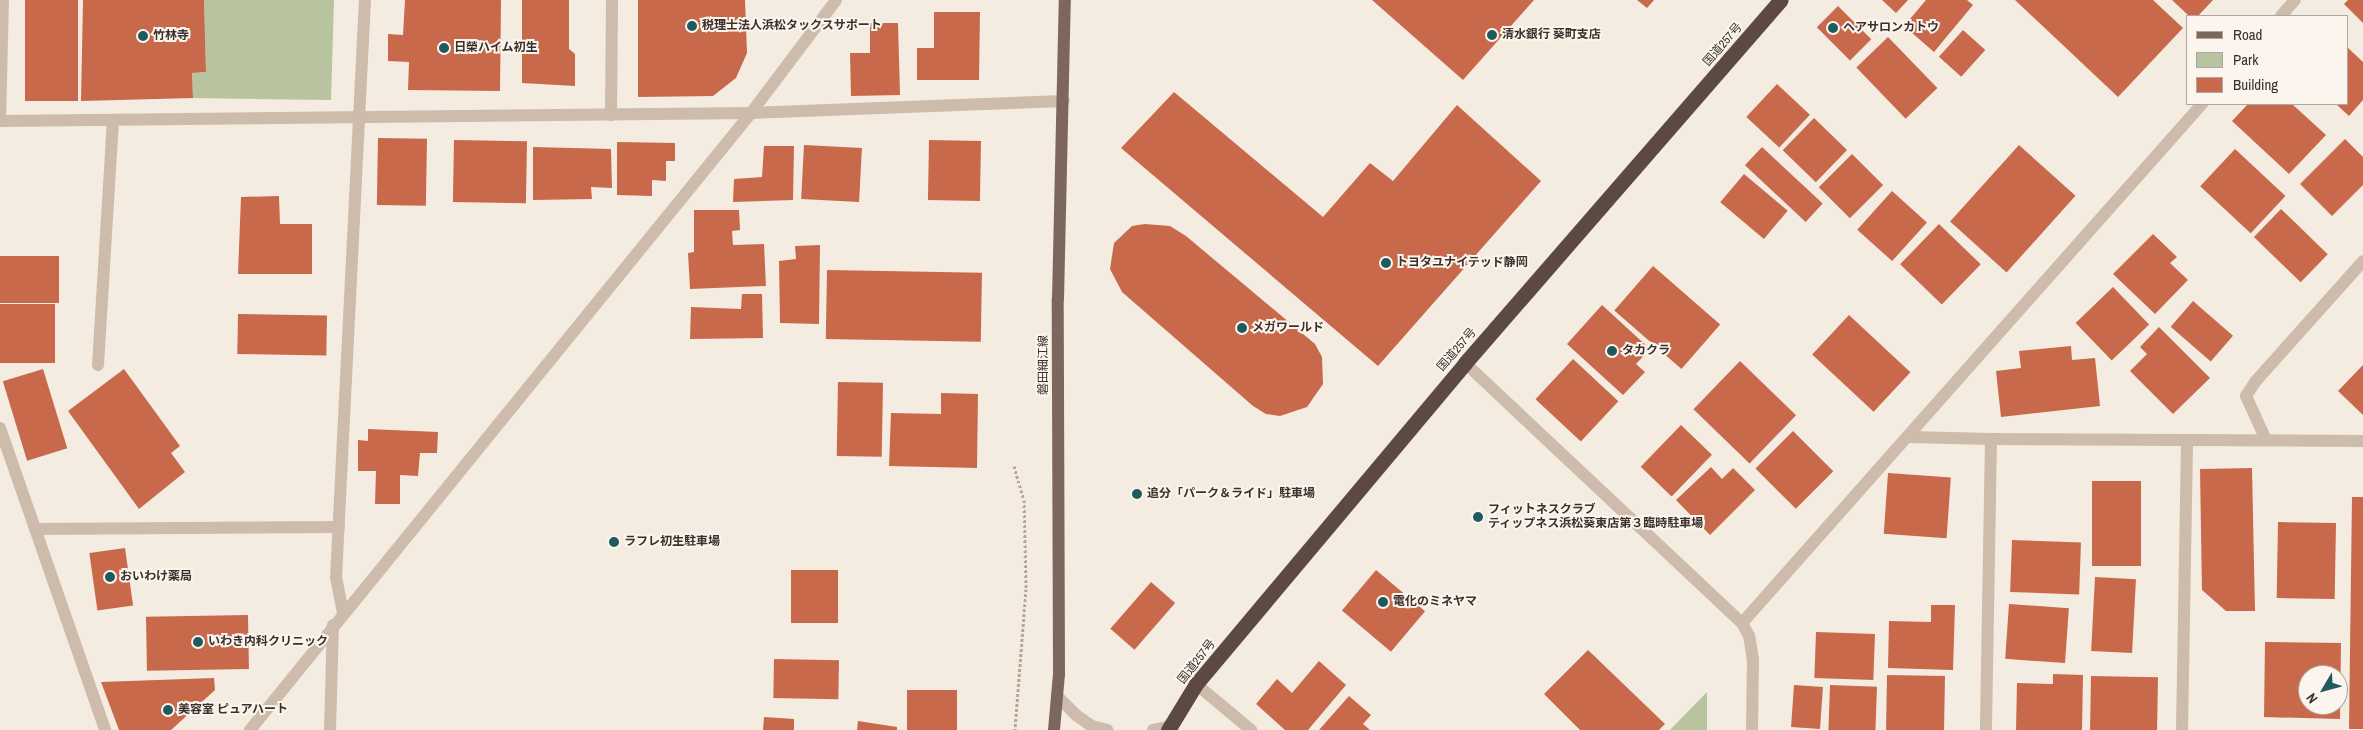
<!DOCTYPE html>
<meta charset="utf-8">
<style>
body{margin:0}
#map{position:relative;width:2363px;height:730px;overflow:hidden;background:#f4ebe1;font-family:"Archivo Narrow","Noto Sans JP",sans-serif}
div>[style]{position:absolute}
.green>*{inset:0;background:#b8c4a0}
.building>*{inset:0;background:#c8694b;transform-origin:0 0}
.path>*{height:3px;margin-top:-1.5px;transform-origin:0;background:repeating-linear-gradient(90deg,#b9a596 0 2.5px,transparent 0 5px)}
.minor>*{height:12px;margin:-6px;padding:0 6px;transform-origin:6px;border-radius:6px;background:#cdbbac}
.major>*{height:12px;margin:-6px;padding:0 6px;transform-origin:6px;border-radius:6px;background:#7d675c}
.highway>*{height:15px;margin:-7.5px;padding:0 7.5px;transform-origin:7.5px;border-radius:7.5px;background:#5c4a42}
.dots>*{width:14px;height:14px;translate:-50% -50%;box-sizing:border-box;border:2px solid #fbf5ee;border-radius:50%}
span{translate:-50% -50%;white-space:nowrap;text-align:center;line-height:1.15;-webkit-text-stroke:4px #fbf5ee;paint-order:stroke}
.poi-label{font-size:12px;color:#3b302b;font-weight:700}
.left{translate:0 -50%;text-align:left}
.street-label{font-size:12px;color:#3b302b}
.legend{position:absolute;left:2186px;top:15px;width:162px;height:90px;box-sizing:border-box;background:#fbf5ee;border:1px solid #aea6a0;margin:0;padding:6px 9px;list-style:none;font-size:15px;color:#3b302b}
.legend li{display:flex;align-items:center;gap:10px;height:25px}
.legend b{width:25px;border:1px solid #aea6a0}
.north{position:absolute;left:2298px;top:665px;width:50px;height:50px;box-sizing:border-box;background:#fbf5ee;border:1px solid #aea6a0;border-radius:50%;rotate:233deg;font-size:14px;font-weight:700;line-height:20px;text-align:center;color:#3b302b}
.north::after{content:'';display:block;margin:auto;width:18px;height:22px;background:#1f5a5e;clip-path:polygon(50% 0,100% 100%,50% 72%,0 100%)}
</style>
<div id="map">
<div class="green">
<div style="clip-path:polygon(204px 0,334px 0,331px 100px,193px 98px,192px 73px,206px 72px)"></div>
<div style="clip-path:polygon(1707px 692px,1707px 730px,1670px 730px)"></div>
</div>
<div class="building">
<div style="left:25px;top:0;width:53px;height:101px"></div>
<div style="clip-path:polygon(83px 0,204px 0,206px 72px,192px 73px,193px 98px,81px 101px)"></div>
<div style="clip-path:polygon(405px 0,501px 0,500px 91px,408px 90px,409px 62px,388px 61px,388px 34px,403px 35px)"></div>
<div style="clip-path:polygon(522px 0,569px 0,569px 49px,575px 54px,575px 86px,522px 83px)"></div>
<div style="clip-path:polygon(638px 0,745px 0,747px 53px,736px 78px,713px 96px,638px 97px)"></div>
<div style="clip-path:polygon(1372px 0,1534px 0,1463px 80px)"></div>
<div style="clip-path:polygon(1637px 0,1654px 0,1647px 8px)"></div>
<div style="clip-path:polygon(1882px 0,1908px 0,1896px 13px)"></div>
<div style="clip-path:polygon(1926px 0,1967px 0,1973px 5px,1934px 52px,1904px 26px)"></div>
<div style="clip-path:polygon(2015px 0,2153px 0,2183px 28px,2118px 97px)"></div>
<div style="clip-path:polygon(2172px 0,2213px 0,2198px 16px,2189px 16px)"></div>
<div style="clip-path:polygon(2348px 0,2363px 0,2363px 23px,2344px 4px)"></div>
<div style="left:1838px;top:6px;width:47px;height:30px;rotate:45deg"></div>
<div style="clip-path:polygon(934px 12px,980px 12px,979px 80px,917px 80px,917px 48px,934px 48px)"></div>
<div style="clip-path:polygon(870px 23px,898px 23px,900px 95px,851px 96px,850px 53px,870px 53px)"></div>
<div style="left:1963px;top:30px;width:30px;height:36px;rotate:42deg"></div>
<div style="left:1888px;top:37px;width:71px;height:44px;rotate:46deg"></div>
<div style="clip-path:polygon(2347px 47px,2363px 62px,2363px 100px,2349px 116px,2336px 104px,2347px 104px)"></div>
<div style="left:1777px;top:84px;width:45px;height:45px;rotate:43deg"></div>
<div style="clip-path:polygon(1174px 92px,1323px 217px,1370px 163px,1393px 181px,1457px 105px,1541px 181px,1378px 366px,1121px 148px)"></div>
<div style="clip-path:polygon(2248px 104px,2292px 104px,2326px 135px,2289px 174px,2232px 121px)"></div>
<div style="left:1814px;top:118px;width:46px;height:45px;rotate:44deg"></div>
<div style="left:378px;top:138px;width:49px;height:67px;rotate:1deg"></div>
<div style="clip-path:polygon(2345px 139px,2363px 157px,2363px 185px,2332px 216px,2300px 184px)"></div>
<div style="left:454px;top:140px;width:73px;height:62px;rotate:1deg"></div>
<div style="left:929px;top:140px;width:52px;height:60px;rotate:1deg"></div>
<div style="clip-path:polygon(617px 142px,675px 143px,675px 161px,666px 161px,666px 181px,652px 180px,652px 196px,617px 195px)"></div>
<div style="left:804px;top:145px;width:58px;height:54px;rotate:3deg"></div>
<div style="left:2019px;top:145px;width:76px;height:103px;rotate:42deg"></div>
<div style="clip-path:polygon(764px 146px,794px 146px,793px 200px,733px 202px,734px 179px,762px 177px)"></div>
<div style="clip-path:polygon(533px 147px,611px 149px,612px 188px,591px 187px,592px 199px,533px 200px)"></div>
<div style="left:1762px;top:147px;width:83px;height:25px;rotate:43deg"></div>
<div style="left:2235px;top:149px;width:69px;height:51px;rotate:43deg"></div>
<div style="left:1852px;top:154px;width:44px;height:47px;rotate:45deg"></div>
<div style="left:1744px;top:174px;width:57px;height:37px;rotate:40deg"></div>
<div style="left:1892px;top:191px;width:47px;height:52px;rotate:42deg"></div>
<div style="clip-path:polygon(279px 196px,280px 224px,312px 224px,312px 274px,238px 274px,241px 197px)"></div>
<div style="left:2281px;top:209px;width:65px;height:39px;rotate:44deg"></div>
<div style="clip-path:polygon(694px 210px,739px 210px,740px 230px,732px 231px,733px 245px,764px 244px,766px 286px,690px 289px,688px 253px,694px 252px)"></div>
<div style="clip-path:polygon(1145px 224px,1170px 226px,1186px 236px,1315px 344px,1322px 357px,1323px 384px,1307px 407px,1280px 416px,1266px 414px,1253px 406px,1122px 292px,1110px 269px,1114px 243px,1132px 226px)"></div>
<div style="left:1939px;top:224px;width:58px;height:56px;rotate:44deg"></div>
<div style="clip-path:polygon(2153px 234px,2177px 257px,2170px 263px,2188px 280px,2155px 314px,2113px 274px)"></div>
<div style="clip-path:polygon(820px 245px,819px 324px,780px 323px,779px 261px,796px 259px,795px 246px)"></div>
<div style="left:0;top:256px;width:59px;height:47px"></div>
<div style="left:1653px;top:266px;width:89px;height:59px;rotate:41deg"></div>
<div style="left:827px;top:270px;width:155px;height:69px;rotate:1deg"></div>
<div style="left:2113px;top:287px;width:52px;height:52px;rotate:46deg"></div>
<div style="clip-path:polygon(742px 294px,762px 294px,763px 338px,690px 339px,691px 307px,741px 309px)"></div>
<div style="left:2193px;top:301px;width:53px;height:34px;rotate:41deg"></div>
<div style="left:0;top:304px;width:55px;height:59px"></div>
<div style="clip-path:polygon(1602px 305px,1650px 349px,1636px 364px,1645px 372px,1623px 395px,1567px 344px)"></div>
<div style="left:238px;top:314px;width:89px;height:40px;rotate:1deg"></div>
<div style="left:1849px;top:315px;width:84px;height:54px;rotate:43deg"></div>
<div style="clip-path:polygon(2159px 327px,2210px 378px,2173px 414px,2130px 371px,2147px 354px,2140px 347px)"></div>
<div style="clip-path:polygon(2071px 346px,2072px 360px,2095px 358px,2100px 406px,2001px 417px,1996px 371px,2021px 368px,2019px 351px)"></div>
<div style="left:1573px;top:359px;width:62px;height:55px;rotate:43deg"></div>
<div style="left:1740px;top:361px;width:78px;height:67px;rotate:44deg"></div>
<div style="clip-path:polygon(2363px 365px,2363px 415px,2338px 391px)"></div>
<div style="left:43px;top:369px;width:83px;height:42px;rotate:73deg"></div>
<div style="clip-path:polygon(124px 369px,180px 446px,171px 453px,185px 472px,139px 509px,68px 411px)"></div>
<div style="left:838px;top:382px;width:45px;height:74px;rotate:1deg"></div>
<div style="clip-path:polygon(941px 393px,978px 394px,977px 468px,889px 466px,891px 413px,941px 414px)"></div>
<div style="left:1681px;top:425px;width:43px;height:58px;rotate:44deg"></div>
<div style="clip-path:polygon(368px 429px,438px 432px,437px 453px,420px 453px,418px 476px,400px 475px,400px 504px,375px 504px,376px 471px,358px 471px,358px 440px,368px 441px)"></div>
<div style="left:1793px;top:431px;width:57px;height:53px;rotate:45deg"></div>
<div style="clip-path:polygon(1711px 467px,1722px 479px,1733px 468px,1755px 490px,1710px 535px,1676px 500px)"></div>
<div style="clip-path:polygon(2252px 468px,2255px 611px,2226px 611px,2202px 590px,2200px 469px)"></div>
<div style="left:1888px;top:473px;width:63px;height:61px;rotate:4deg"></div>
<div style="left:2092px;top:481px;width:49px;height:85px"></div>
<div style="clip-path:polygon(2352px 497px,2363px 497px,2363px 729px,2349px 729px)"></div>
<div style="left:2278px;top:522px;width:58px;height:76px;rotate:1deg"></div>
<div style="left:2012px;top:540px;width:69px;height:52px;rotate:2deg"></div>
<div style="left:125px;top:548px;width:58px;height:36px;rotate:82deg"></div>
<div style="left:838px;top:570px;width:53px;height:47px;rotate:90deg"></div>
<div style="left:1376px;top:570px;width:64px;height:53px;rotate:40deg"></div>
<div style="left:2095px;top:577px;width:41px;height:74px;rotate:3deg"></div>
<div style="left:1151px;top:582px;width:32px;height:62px;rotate:41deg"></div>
<div style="left:2009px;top:604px;width:60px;height:55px;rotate:4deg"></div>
<div style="clip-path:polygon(1931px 605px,1955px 605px,1953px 670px,1888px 668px,1889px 621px,1931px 622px)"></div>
<div style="left:248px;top:615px;width:54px;height:102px;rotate:89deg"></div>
<div style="left:1816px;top:632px;width:59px;height:46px;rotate:2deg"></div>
<div style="clip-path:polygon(evenodd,2265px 642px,2341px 643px,2340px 719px,2264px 717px,2265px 642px,2308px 675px,2338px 675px,2338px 705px,2308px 705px,2308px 675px)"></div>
<div style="clip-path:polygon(1588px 650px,1665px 724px,1659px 730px,1580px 730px,1544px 694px)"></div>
<div style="left:774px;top:659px;width:65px;height:39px;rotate:1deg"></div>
<div style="clip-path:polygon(1319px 661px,1346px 685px,1308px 730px,1285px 730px,1256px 704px,1277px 679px,1292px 693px)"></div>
<div style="clip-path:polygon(2053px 674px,2083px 675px,2082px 730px,2016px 730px,2017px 683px,2053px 684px)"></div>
<div style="left:1887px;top:675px;width:58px;height:55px;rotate:1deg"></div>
<div style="left:2091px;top:676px;width:67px;height:54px;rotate:1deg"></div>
<div style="clip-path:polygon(214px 678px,215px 690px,171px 730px,119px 730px,101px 682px)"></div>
<div style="left:1794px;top:685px;width:29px;height:42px;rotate:4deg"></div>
<div style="left:1830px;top:685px;width:47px;height:45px;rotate:2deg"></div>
<div style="left:907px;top:690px;width:50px;height:40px"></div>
<div style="clip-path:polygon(1349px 696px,1371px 715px,1363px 724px,1370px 730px,1319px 730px)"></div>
<div style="clip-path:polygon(764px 717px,794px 719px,794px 730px,763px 730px)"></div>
<div style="clip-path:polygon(858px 721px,897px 727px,897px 730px,857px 730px)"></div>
</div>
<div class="path">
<div style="left:1014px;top:466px;width:35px;rotate:74deg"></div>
<div style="left:1024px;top:500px;width:89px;rotate:88.7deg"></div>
<div style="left:1026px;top:589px;width:141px;rotate:94.5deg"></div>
</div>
<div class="minor">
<div style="left:2281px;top:16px;width:21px;rotate:-49deg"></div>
<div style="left:611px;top:115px;width:115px;rotate:-89.5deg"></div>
<div style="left:0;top:121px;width:751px;rotate:-0.61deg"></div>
<div style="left:751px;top:113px;width:313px;rotate:-2.2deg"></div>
<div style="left:0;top:121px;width:121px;rotate:-88.6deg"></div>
<div style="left:1465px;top:363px;width:380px;rotate:43.2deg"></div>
<div style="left:98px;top:365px;width:245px;rotate:-86.5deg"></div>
<div style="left:0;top:428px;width:320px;rotate:70.8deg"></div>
<div style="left:1909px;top:437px;width:82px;rotate:1.4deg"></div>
<div style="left:1991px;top:439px;width:291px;rotate:91deg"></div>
<div style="left:1991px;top:439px;width:372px;rotate:0.3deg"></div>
<div style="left:2266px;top:440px;width:48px;rotate:-114.4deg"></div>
<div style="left:2246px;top:396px;width:17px;rotate:-57deg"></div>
<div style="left:2255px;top:382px;width:162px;rotate:-48.2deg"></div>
<div style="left:35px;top:529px;width:304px;rotate:-0.4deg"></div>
<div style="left:343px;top:613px;width:36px;rotate:-101deg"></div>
<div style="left:336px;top:578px;width:579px;rotate:-87.13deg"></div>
<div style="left:1196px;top:684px;width:72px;rotate:39.9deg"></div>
<div style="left:1057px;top:696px;width:27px;rotate:45deg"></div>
<div style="left:1076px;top:715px;width:19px;rotate:35deg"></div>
<div style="left:1092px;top:726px;width:16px;rotate:15deg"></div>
<div style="left:250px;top:730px;width:795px;rotate:-50.92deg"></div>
<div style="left:751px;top:113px;width:141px;rotate:-53deg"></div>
<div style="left:330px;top:730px;width:105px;rotate:-88.4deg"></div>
<div style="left:1153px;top:730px;width:16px;rotate:-11deg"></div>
<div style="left:1752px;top:730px;width:70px;rotate:-89.2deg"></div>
<div style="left:1753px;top:660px;width:24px;rotate:-99deg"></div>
<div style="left:1749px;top:636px;width:15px;rotate:-118deg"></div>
<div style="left:1742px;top:623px;width:694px;rotate:-48.45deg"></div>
<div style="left:2182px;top:730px;width:290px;rotate:-89deg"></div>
</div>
<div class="major">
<div style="left:1054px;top:730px;width:56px;rotate:-84.9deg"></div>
<div style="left:1059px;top:674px;width:375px;rotate:-90.2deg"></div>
<div style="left:1058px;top:299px;width:299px;rotate:-88.7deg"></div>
</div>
<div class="highway">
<div style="left:1168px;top:730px;width:54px;rotate:-58.7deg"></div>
<div style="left:1196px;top:684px;width:419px;rotate:-50deg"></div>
<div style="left:1465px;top:363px;width:481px;rotate:-49deg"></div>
</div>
<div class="dots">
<div style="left:692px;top:26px;background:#1f5a5e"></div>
<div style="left:1833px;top:28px;background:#1f5a5e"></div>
<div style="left:1492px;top:35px;background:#1f5a5e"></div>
<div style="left:143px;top:36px;background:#1f5a5e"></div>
<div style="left:444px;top:48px;background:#1f5a5e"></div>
<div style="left:1386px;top:263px;background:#1f5a5e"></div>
<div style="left:1242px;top:328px;background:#1f5a5e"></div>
<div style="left:1612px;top:351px;background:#1f5a5e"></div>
<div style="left:1137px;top:494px;background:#1f5a5e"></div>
<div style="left:1478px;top:517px;background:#1f5a5e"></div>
<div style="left:614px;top:542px;background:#1f5a5e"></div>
<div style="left:110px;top:577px;background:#1f5a5e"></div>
<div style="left:1383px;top:602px;background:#1f5a5e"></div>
<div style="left:198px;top:642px;background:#1f5a5e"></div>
<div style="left:168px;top:710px;background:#1f5a5e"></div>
</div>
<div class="poi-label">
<span class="left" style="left:702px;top:26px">税理士法人浜松タックスサポート</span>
<span class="left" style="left:1843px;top:28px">ヘアサロンカトウ</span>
<span class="left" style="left:1502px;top:35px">清水銀行 葵町支店</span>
<span class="left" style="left:153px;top:36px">竹林寺</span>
<span class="left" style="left:454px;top:48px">日榮ハイム初生</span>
<span class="left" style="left:1396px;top:263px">トヨタユナイテッド静岡</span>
<span class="left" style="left:1252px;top:328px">メガワールド</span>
<span class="left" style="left:1622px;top:351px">タカクラ</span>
<span class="left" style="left:1147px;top:494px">追分「パーク＆ライド」駐車場</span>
<span class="left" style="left:1488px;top:517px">フィットネスクラブ<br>ティップネス浜松葵東店第３臨時駐車場</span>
<span class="left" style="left:624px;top:542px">ラフレ初生駐車場</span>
<span class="left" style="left:120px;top:577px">おいわけ薬局</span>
<span class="left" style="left:1393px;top:602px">電化のミネヤマ</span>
<span class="left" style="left:208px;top:642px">いわき内科クリニック</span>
<span class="left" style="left:178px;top:710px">美容室 ピュアハート</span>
</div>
<div class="street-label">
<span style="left:1723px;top:45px;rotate:-49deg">国道257号</span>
<span style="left:1457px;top:350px;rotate:-49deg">国道257号</span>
<span style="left:1044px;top:365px;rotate:-90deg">磐田細江線</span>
<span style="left:1197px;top:662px;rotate:-52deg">国道257号</span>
</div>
<ul class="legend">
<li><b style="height:6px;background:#7d675c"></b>Road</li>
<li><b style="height:14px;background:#b8c4a0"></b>Park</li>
<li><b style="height:14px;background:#c8694b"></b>Building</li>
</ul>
<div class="north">N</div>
</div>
